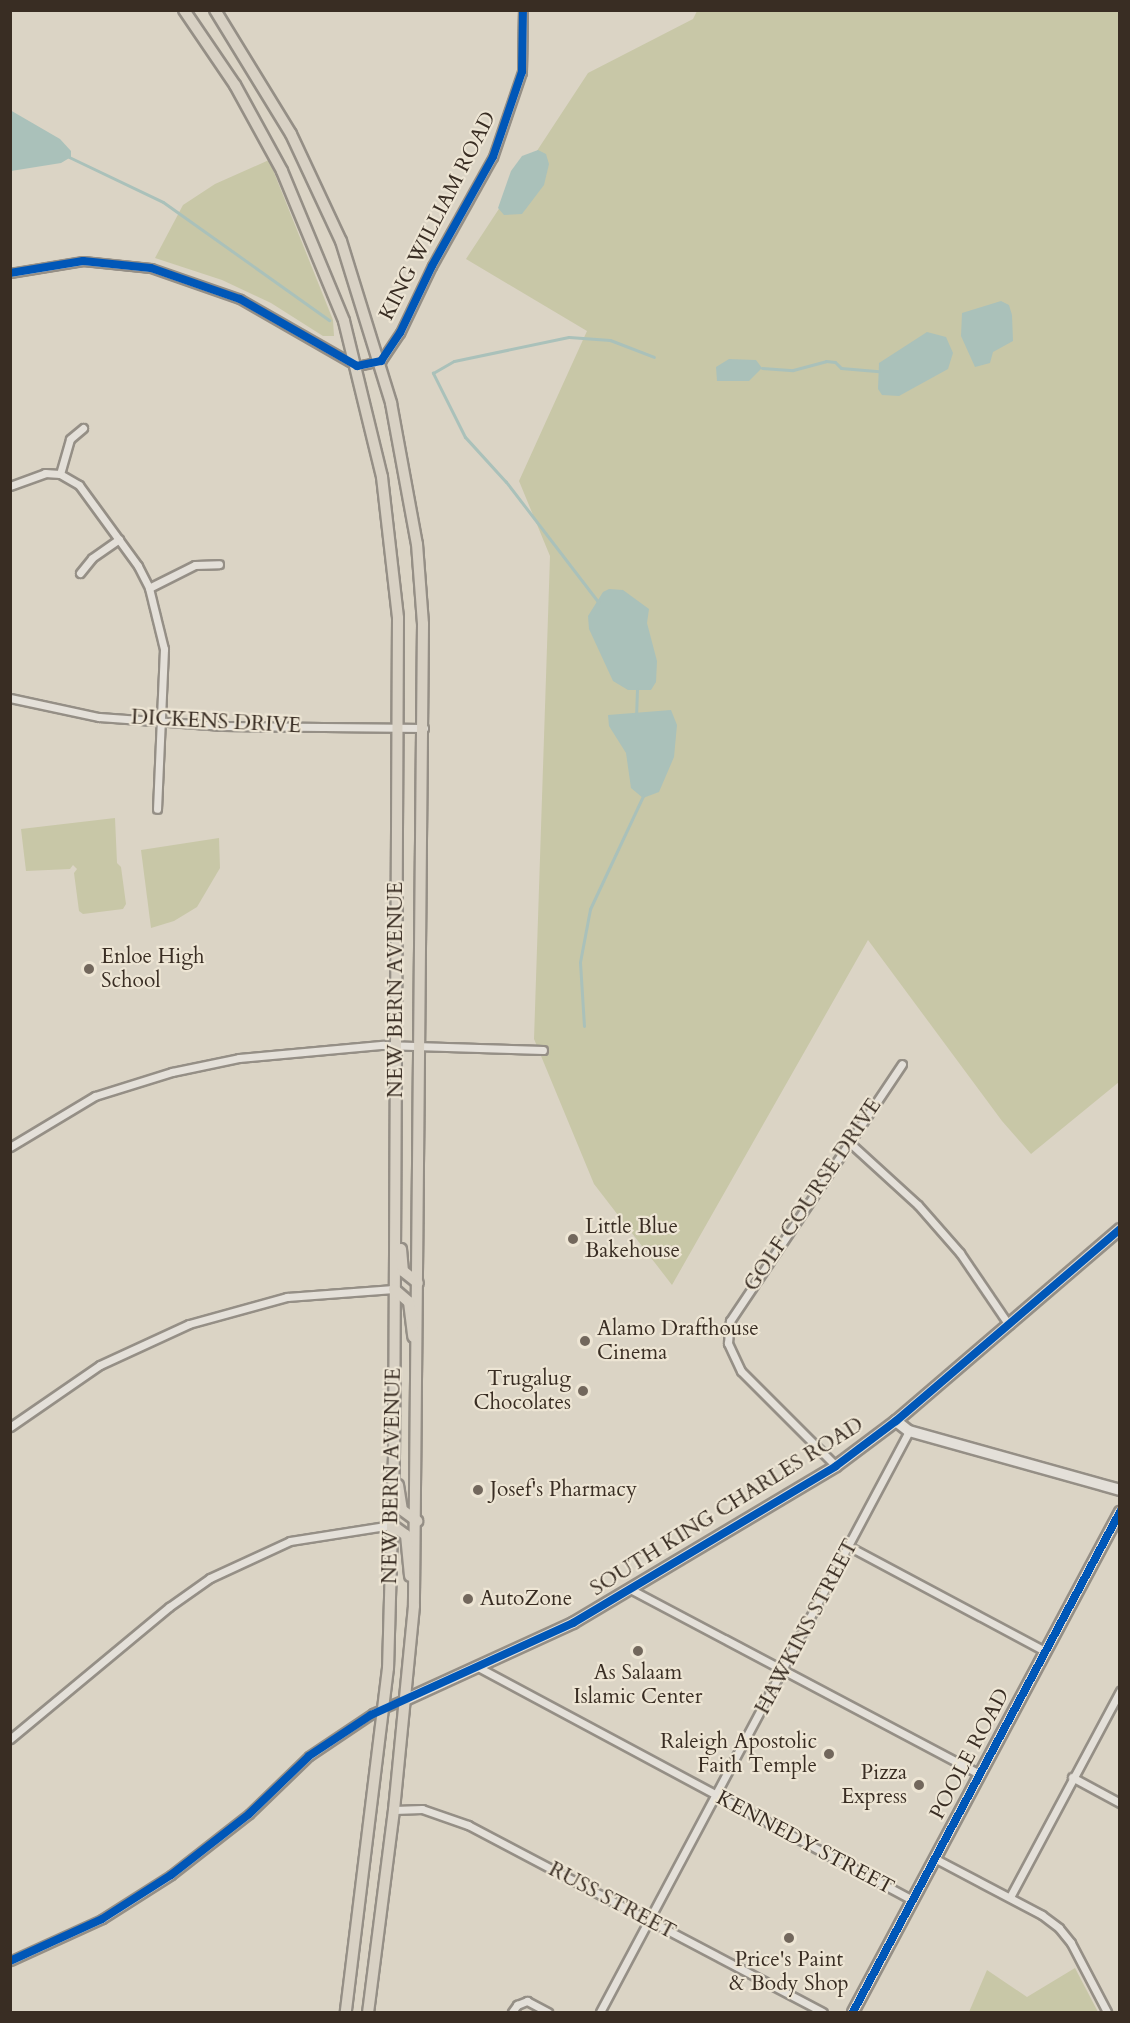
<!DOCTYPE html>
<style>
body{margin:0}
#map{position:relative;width:1130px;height:2023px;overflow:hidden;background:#dbd4c5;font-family:Cardo,serif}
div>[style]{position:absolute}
.green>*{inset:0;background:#c8c7a7}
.water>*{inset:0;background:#aac1ba}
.stream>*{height:3px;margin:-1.5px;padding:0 1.5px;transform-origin:1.5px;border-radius:1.5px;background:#aac1ba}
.roads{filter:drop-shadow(2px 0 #958f86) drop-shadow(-2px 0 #958f86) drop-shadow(0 2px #958f86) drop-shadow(0 -2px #958f86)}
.street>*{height:7px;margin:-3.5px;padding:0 3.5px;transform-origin:3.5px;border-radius:3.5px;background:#e4e0d9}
.secondary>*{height:10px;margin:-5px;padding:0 5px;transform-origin:5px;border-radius:5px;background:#e4e0d9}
.primary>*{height:10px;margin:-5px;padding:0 5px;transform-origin:5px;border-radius:5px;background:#d8d1c4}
.cycleway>*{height:8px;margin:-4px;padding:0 4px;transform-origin:4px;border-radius:4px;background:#0057b8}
.dots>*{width:16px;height:16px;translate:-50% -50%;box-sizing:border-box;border:3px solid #ede5d4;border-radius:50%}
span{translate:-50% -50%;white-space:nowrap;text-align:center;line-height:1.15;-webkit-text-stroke:4.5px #ede5d4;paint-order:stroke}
.street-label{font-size:21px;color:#392d23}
.poi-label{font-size:21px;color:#392d23}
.left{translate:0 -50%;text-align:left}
.right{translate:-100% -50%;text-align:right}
.frame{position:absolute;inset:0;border:12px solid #392d23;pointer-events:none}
</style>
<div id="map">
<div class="green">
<div style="clip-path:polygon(697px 11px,1119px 11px,1119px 1082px,1031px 1154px,1002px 1121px,868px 940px,672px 1285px,594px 1184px,534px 1039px,550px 556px,519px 481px,587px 331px,466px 259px,588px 73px,693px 19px)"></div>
<div style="clip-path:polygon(269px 160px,333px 320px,334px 336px,323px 336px,271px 303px,222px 280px,155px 258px,183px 205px,215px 184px)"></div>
<div style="clip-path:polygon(115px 818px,117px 863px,121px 867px,126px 904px,123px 909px,83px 914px,79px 911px,74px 873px,77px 869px,73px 865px,70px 869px,26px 871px,21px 829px)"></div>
<div style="clip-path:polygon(219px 838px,220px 868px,197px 907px,174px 921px,151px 928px,141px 850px)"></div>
<div style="clip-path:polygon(1075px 1968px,1098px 2012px,969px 2012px,987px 1970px,1027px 1997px)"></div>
</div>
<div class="water">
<div style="clip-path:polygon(10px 110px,60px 139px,71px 151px,71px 157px,61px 163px,11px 171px)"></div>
<div style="clip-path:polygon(538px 150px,546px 154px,549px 164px,544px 185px,522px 214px,504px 215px,498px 208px,511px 171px,522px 156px)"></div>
<div style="clip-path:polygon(1001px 301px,1009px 305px,1012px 315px,1013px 341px,993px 352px,990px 363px,975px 367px,961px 336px,962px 313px)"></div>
<div style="clip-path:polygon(927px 332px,946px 337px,953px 353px,948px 369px,899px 396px,882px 395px,878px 389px,879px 363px)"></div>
<div style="clip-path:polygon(729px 359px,756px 360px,762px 368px,749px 381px,717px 381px,716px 367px)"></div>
<div style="clip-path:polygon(609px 589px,623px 590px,649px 609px,647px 623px,657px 661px,656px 682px,651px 690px,628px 690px,613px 681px,589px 629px,588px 616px,603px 592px)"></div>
<div style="clip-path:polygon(671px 710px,677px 725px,674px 757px,659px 792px,643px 798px,631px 788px,626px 753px,609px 726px,608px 715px)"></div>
</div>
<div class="stream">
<div style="left:69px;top:157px;width:104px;rotate:25.6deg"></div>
<div style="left:163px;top:202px;width:204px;rotate:35.4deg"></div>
<div style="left:762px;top:368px;width:31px;rotate:4deg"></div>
<div style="left:793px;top:370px;width:34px;rotate:-15deg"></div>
<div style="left:826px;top:361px;width:9px;rotate:6deg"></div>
<div style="left:835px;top:362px;width:8px;rotate:45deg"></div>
<div style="left:841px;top:368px;width:38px;rotate:5deg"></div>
<div style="left:599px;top:603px;width:153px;rotate:-127.5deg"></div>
<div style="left:506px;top:482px;width:61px;rotate:-132.3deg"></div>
<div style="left:465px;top:437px;width:72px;rotate:-116.6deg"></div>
<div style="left:433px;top:373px;width:24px;rotate:-30deg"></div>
<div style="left:454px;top:361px;width:117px;rotate:-11.8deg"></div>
<div style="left:569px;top:337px;width:41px;rotate:4.2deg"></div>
<div style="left:610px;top:340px;width:47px;rotate:21.1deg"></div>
<div style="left:636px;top:718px;width:29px;rotate:-88deg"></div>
<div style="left:584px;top:1026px;width:64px;rotate:-93.6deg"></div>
<div style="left:580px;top:962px;width:54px;rotate:-79.3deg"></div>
<div style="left:590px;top:909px;width:125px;rotate:-64.9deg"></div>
</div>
<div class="roads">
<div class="street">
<div style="left:10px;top:273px;width:74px;rotate:-9.3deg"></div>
<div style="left:83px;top:261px;width:68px;rotate:5.9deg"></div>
<div style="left:151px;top:268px;width:94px;rotate:19.2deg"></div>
<div style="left:240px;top:299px;width:135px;rotate:29.8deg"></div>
<div style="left:357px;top:366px;width:25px;rotate:-12deg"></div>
<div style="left:381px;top:361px;width:34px;rotate:-56deg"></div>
<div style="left:400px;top:333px;width:74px;rotate:-64.5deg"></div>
<div style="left:432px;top:266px;width:125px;rotate:-60.8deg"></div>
<div style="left:493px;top:157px;width:90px;rotate:-71.2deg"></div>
<div style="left:522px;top:72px;width:62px;rotate:-89.1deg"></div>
<div style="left:60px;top:474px;width:36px;rotate:-74deg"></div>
<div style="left:70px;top:439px;width:17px;rotate:-40deg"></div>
<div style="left:10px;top:486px;width:37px;rotate:-20deg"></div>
<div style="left:45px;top:473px;width:15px;rotate:4deg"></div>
<div style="left:60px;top:474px;width:22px;rotate:30deg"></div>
<div style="left:79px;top:485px;width:100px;rotate:53.9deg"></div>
<div style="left:138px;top:566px;width:25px;rotate:63deg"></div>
<div style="left:149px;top:588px;width:63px;rotate:76.2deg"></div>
<div style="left:164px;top:649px;width:160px;rotate:92.5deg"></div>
<div style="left:80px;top:573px;width:19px;rotate:-51deg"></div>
<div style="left:92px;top:558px;width:33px;rotate:-35deg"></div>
<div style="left:149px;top:588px;width:51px;rotate:-26.6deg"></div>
<div style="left:195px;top:565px;width:24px;rotate:-2deg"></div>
<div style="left:10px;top:698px;width:91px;rotate:12.1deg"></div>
<div style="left:99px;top:717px;width:124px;rotate:4.2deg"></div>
<div style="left:223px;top:726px;width:201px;rotate:0.6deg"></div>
<div style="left:850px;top:1143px;width:92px;rotate:42.4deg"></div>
<div style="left:918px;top:1205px;width:64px;rotate:48.8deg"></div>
<div style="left:960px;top:1253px;width:87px;rotate:55.8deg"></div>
<div style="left:10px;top:1147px;width:99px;rotate:-31deg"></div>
<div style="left:95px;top:1096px;width:81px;rotate:-17.3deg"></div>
<div style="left:172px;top:1072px;width:68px;rotate:-11.8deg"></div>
<div style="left:239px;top:1058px;width:145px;rotate:-5.2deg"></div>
<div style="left:383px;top:1045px;width:160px;rotate:1.8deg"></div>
<div style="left:10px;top:1427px;width:109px;rotate:-34.6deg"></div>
<div style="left:100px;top:1365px;width:98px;rotate:-24.7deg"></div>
<div style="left:189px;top:1324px;width:102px;rotate:-15.4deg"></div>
<div style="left:287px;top:1297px;width:107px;rotate:-4.3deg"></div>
<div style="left:836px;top:1466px;width:134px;rotate:-135deg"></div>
<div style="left:741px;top:1371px;width:31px;rotate:-115deg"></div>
<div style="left:728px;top:1343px;width:22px;rotate:-85deg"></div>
<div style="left:730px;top:1321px;width:309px;rotate:-56.2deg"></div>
<div style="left:850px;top:1547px;width:221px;rotate:28.1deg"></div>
<div style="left:630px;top:1589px;width:395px;rotate:27.9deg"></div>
<div style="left:476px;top:1666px;width:496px;rotate:28.2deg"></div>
<div style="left:10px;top:1739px;width:207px;rotate:-39.7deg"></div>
<div style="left:169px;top:1607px;width:50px;rotate:-35.3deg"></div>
<div style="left:210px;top:1578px;width:88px;rotate:-24.8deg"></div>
<div style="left:290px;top:1541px;width:103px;rotate:-8.9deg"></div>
<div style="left:1072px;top:1777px;width:55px;rotate:28.4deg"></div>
<div style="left:394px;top:1810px;width:28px;rotate:-2deg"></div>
<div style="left:422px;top:1809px;width:49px;rotate:19.2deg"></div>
<div style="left:468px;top:1825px;width:401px;rotate:27.8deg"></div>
<div style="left:934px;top:1858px;width:122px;rotate:27.8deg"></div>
<div style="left:1042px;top:1915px;width:21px;rotate:37deg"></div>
<div style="left:1059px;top:1928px;width:19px;rotate:51deg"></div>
<div style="left:1071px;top:1943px;width:78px;rotate:62.4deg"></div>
<div style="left:1010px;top:1897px;width:234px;rotate:-61.9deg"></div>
<div style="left:10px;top:1961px;width:101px;rotate:-24.5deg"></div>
<div style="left:102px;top:1919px;width:82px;rotate:-32.5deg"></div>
<div style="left:171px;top:1875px;width:99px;rotate:-38deg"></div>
<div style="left:249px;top:1814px;width:83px;rotate:-44deg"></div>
<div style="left:309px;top:1756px;width:77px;rotate:-33.9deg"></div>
<div style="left:373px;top:1713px;width:35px;rotate:-24deg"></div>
<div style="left:512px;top:2012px;width:9px;rotate:-54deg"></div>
<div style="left:517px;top:2005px;width:11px;rotate:-22deg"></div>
<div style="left:527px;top:2001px;width:24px;rotate:28deg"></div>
<div style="left:600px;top:2012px;width:658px;rotate:-61.99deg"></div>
</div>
<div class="secondary">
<div style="left:896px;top:1421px;width:16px;rotate:38deg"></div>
<div style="left:909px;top:1431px;width:219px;rotate:15.6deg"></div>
<div style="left:407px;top:1699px;width:183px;rotate:-24.6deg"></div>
<div style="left:573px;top:1623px;width:306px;rotate:-30.8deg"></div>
<div style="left:836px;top:1466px;width:75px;rotate:-36.9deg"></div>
<div style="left:896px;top:1421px;width:295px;rotate:-40.6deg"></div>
<div style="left:853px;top:2012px;width:567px;rotate:-61.9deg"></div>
</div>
<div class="primary">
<div style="left:184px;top:10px;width:91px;rotate:55.8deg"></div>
<div style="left:235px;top:85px;width:98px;rotate:61.3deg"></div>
<div style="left:282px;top:171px;width:162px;rotate:67.5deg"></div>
<div style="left:344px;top:321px;width:161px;rotate:76.3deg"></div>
<div style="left:382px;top:477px;width:142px;rotate:83.5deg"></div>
<div style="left:398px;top:618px;width:837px;rotate:90.27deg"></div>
<div style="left:394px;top:1455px;width:213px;rotate:91.6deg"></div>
<div style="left:388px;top:1668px;width:347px;rotate:97deg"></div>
<div style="left:215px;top:10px;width:145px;rotate:58.5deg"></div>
<div style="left:291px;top:134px;width:118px;rotate:65deg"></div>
<div style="left:341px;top:241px;width:170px;rotate:72.8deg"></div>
<div style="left:391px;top:403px;width:143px;rotate:79.6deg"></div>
<div style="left:417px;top:544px;width:80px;rotate:85.7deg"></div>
<div style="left:423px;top:624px;width:982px;rotate:90.53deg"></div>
<div style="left:414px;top:1606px;width:205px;rotate:95.6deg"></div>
<div style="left:394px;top:1810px;width:204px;rotate:97.3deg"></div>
<div style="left:401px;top:1249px;width:22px;rotate:85deg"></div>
<div style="left:403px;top:1271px;width:19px;rotate:39deg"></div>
<div style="left:394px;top:1289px;width:20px;rotate:41deg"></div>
<div style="left:409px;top:1302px;width:35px;rotate:83deg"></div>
<div style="left:398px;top:1485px;width:25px;rotate:81deg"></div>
<div style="left:402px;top:1510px;width:19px;rotate:36deg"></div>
<div style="left:392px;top:1525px;width:17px;rotate:36deg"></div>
<div style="left:406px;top:1535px;width:41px;rotate:84.4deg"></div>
</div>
</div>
<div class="cycleway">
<div style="left:10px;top:273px;width:74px;rotate:-9.3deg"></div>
<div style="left:83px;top:261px;width:68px;rotate:5.9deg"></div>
<div style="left:151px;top:268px;width:94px;rotate:19.2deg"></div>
<div style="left:240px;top:299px;width:135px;rotate:29.8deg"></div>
<div style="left:357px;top:366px;width:25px;rotate:-12deg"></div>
<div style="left:381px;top:361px;width:34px;rotate:-56deg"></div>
<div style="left:400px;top:333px;width:74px;rotate:-64.5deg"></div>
<div style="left:432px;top:266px;width:125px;rotate:-60.8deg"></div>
<div style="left:493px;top:157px;width:90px;rotate:-71.2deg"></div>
<div style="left:522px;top:72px;width:62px;rotate:-89.1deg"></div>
<div style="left:10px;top:1961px;width:101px;rotate:-24.5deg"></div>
<div style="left:102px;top:1919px;width:82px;rotate:-32.5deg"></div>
<div style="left:171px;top:1875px;width:99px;rotate:-38deg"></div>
<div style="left:249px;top:1814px;width:83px;rotate:-44deg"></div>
<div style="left:309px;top:1756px;width:74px;rotate:-33.5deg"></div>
<div style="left:371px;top:1715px;width:222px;rotate:-24.5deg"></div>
<div style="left:573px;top:1623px;width:306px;rotate:-30.8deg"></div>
<div style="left:836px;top:1466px;width:75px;rotate:-36.9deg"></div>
<div style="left:896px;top:1421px;width:295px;rotate:-40.6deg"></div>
<div style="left:853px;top:2012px;width:567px;rotate:-61.9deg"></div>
</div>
<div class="dots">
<div style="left:89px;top:969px;background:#72675c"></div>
<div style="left:573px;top:1239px;background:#72675c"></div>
<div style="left:585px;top:1341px;background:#72675c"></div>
<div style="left:583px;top:1391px;background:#72675c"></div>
<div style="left:478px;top:1490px;background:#72675c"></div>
<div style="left:468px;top:1599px;background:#72675c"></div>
<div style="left:638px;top:1651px;background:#72675c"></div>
<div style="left:829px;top:1754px;background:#72675c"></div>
<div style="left:919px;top:1785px;background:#72675c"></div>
<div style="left:789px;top:1938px;background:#72675c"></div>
</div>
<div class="street-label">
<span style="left:438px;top:216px;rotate:-63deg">KING WILLIAM ROAD</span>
<span style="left:216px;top:722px;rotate:3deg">DICKENS DRIVE</span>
<span style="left:396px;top:990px;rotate:-90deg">NEW BERN AVENUE</span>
<span style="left:813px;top:1195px;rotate:-56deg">GOLF COURSE DRIVE</span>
<span style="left:392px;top:1476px;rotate:-89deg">NEW BERN AVENUE</span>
<span style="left:727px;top:1507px;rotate:-32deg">SOUTH KING CHARLES ROAD</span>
<span style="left:807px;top:1627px;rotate:-62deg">HAWKINS STREET</span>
<span style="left:970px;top:1754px;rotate:-62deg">POOLE ROAD</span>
<span style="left:805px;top:1843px;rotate:28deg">KENNEDY STREET</span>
<span style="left:612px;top:1901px;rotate:28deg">RUSS STREET</span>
</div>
<div class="poi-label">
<span class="left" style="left:101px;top:969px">Enloe High<br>School</span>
<span class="left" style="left:585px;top:1239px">Little Blue<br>Bakehouse</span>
<span class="left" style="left:597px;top:1341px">Alamo Drafthouse<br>Cinema</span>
<span class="right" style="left:571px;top:1391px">Trugalug<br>Chocolates</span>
<span class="left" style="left:490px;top:1490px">Josef's Pharmacy</span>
<span class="left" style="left:480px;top:1599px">AutoZone</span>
<span style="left:638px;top:1685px">As Salaam<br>Islamic Center</span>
<span class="right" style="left:817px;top:1754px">Raleigh Apostolic<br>Faith Temple</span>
<span class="right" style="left:907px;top:1785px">Pizza<br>Express</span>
<span style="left:789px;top:1972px">Price's Paint<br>&amp; Body Shop</span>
</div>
<div class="frame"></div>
</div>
